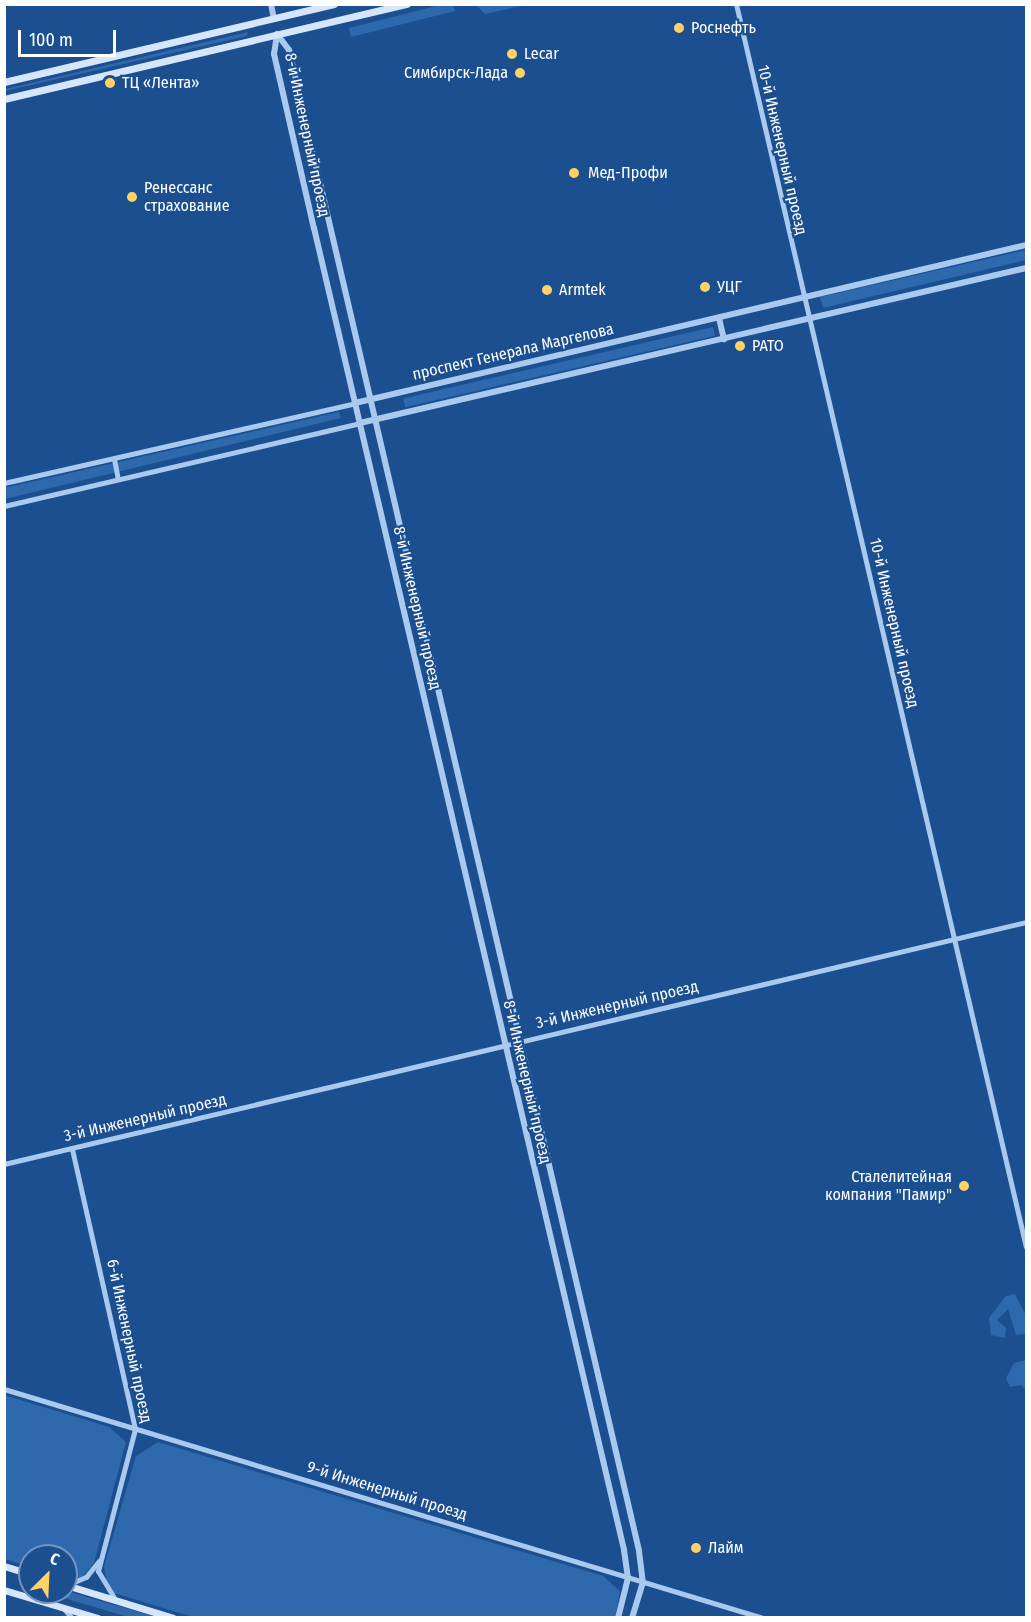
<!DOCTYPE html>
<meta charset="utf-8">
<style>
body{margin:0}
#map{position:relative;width:1031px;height:1622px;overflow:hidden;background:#1b4f8f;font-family:"Fira Sans Condensed",sans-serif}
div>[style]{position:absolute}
.green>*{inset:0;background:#2e69ad;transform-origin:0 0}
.minor>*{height:5px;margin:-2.5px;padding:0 2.5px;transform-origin:2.5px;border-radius:2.5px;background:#a9c9ee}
.tertiary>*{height:6px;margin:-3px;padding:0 3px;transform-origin:3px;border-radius:3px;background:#a9c9ee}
.secondary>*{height:7px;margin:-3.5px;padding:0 3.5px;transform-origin:3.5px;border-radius:3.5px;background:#d6e6fa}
.dots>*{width:16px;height:16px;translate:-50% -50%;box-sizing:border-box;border:3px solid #1b4f8f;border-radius:50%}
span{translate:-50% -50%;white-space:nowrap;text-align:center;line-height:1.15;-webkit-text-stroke:4.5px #1b4f8f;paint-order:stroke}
.poi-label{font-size:16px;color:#fff}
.left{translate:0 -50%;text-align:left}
.right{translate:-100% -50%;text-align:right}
.street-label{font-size:16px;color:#fff}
.frame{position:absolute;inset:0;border:6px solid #fff;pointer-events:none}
.north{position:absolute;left:18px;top:1544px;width:60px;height:60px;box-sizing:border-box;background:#1b4f8f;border:2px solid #7695bc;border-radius:50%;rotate:24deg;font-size:16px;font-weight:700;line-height:24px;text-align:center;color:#fff}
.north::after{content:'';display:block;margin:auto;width:21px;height:27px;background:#ffd166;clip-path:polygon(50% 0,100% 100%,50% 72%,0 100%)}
.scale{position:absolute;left:18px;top:30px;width:98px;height:27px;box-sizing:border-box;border:3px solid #fff;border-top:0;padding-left:8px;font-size:18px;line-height:21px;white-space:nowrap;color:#fff;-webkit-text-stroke:4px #1b4f8f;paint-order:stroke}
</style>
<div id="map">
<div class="green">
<div style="clip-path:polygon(440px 5px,453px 5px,455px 11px,351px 37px,349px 28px)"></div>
<div style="clip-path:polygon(476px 5px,476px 4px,525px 5px,485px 14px)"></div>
<div style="clip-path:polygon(248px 32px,247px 36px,5px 91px,5px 89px)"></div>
<div style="clip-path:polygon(1026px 250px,1026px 260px,823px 308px,820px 297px)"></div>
<div style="left:713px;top:327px;width:9px;height:318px;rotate:77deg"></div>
<div style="clip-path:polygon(339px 412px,341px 418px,5px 499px,4px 488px)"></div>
<div style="clip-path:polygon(1015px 1294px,1025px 1314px,1026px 1334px,1016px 1335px,1008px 1309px,997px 1320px,1006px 1328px,1005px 1338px,991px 1335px,989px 1318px,1006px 1296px)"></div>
<div style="clip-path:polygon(1026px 1360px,1026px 1390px,1021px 1385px,1010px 1387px,1006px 1378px,1014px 1363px)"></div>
<div style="clip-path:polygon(4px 1395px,109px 1427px,126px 1442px,94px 1563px,81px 1579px,66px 1578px,66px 1556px,30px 1556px,30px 1567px,5px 1559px)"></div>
<div style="clip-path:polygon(158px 1442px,603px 1576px,620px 1591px,615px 1618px,196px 1618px,114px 1593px,108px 1589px,104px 1567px,136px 1456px)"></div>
<div style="clip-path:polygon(66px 1591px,156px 1617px,128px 1617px,44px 1592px)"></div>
</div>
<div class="minor">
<div style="left:736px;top:4px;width:1276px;rotate:76.87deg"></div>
<div style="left:114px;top:459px;width:20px;rotate:79deg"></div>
<div style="left:4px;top:483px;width:360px;rotate:-12.8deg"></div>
<div style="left:4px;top:506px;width:366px;rotate:-13.1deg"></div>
<div style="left:72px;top:1149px;width:287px;rotate:77.3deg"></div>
<div style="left:135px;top:1429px;width:147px;rotate:104.6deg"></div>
<div style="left:98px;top:1571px;width:31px;rotate:59deg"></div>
<div style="left:4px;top:1164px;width:1050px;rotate:-13.32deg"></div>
<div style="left:4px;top:1389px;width:793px;rotate:16.79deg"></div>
<div style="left:67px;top:1585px;width:21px;rotate:-23deg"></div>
<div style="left:86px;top:1577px;width:21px;rotate:-51deg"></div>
<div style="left:65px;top:1610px;width:11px;rotate:49deg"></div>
</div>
<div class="tertiary">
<div style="left:271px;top:4px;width:15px;rotate:79deg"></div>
<div style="left:277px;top:34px;width:20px;rotate:53deg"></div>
<div style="left:289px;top:50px;width:1541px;rotate:76.87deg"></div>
<div style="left:639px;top:1551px;width:31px;rotate:83deg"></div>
<div style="left:643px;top:1582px;width:38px;rotate:107deg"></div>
<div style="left:277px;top:35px;width:19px;rotate:99deg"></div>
<div style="left:274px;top:54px;width:179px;rotate:77.1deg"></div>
<div style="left:314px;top:228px;width:1358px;rotate:76.8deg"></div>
<div style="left:624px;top:1550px;width:28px;rotate:82deg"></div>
<div style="left:628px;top:1578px;width:41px;rotate:104deg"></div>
<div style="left:719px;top:318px;width:22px;rotate:77deg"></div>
<div style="left:355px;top:403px;width:689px;rotate:-13.25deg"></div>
<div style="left:360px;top:423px;width:684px;rotate:-13.1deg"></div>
</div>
<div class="secondary">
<div style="left:4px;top:82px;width:339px;rotate:-13.3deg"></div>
<div style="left:4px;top:99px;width:414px;rotate:-13.3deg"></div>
<div style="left:4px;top:1566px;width:27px;rotate:17deg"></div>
<div style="left:66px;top:1585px;width:112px;rotate:17.1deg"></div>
<div style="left:4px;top:1590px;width:98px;rotate:16.6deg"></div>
</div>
<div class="dots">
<div style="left:679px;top:28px;background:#ffd166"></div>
<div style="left:512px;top:54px;background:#ffd166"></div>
<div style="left:520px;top:73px;background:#ffd166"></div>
<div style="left:110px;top:83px;background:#ffd166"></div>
<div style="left:574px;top:173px;background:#ffd166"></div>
<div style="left:132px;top:197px;background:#ffd166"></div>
<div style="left:705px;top:287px;background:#ffd166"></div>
<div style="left:547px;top:290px;background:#ffd166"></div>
<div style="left:740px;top:346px;background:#ffd166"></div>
<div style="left:964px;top:1186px;background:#ffd166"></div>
<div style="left:696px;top:1548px;background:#ffd166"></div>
</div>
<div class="poi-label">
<span class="left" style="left:691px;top:28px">Роснефть</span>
<span class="left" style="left:524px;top:54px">Lecar</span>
<span class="right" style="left:508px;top:73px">Симбирск-Лада</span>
<span class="left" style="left:122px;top:83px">ТЦ «Лента»</span>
<span class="left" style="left:588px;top:173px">Мед-Профи</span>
<span class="left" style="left:144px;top:197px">Ренессанс<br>страхование</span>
<span class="left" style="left:717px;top:287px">УЦГ</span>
<span class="left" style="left:559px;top:290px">Armtek</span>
<span class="left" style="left:752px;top:346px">РАТО</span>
<span class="right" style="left:952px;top:1186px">Сталелитейная<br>компания "Памир"</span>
<span class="left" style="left:708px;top:1548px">Лайм</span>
</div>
<div class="street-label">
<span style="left:307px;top:135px;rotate:78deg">8-й Инженерный проезд</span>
<span style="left:782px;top:150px;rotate:77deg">10-й Инженерный проезд</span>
<span style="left:513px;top:352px;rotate:-13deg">проспект Генерала Маргелова</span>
<span style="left:417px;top:608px;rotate:77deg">8-й Инженерный проезд</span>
<span style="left:894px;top:623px;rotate:77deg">10-й Инженерный проезд</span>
<span style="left:617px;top:1005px;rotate:-13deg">3-й Инженерный проезд</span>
<span style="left:527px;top:1082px;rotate:77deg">8-й Инженерный проезд</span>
<span style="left:145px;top:1118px;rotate:-13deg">3-й Инженерный проезд</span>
<span style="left:129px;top:1341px;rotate:78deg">6-й Инженерный проезд</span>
<span style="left:387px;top:1491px;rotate:17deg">9-й Инженерный проезд</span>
</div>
<div class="frame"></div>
<div class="north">С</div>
<div class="scale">100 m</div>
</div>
